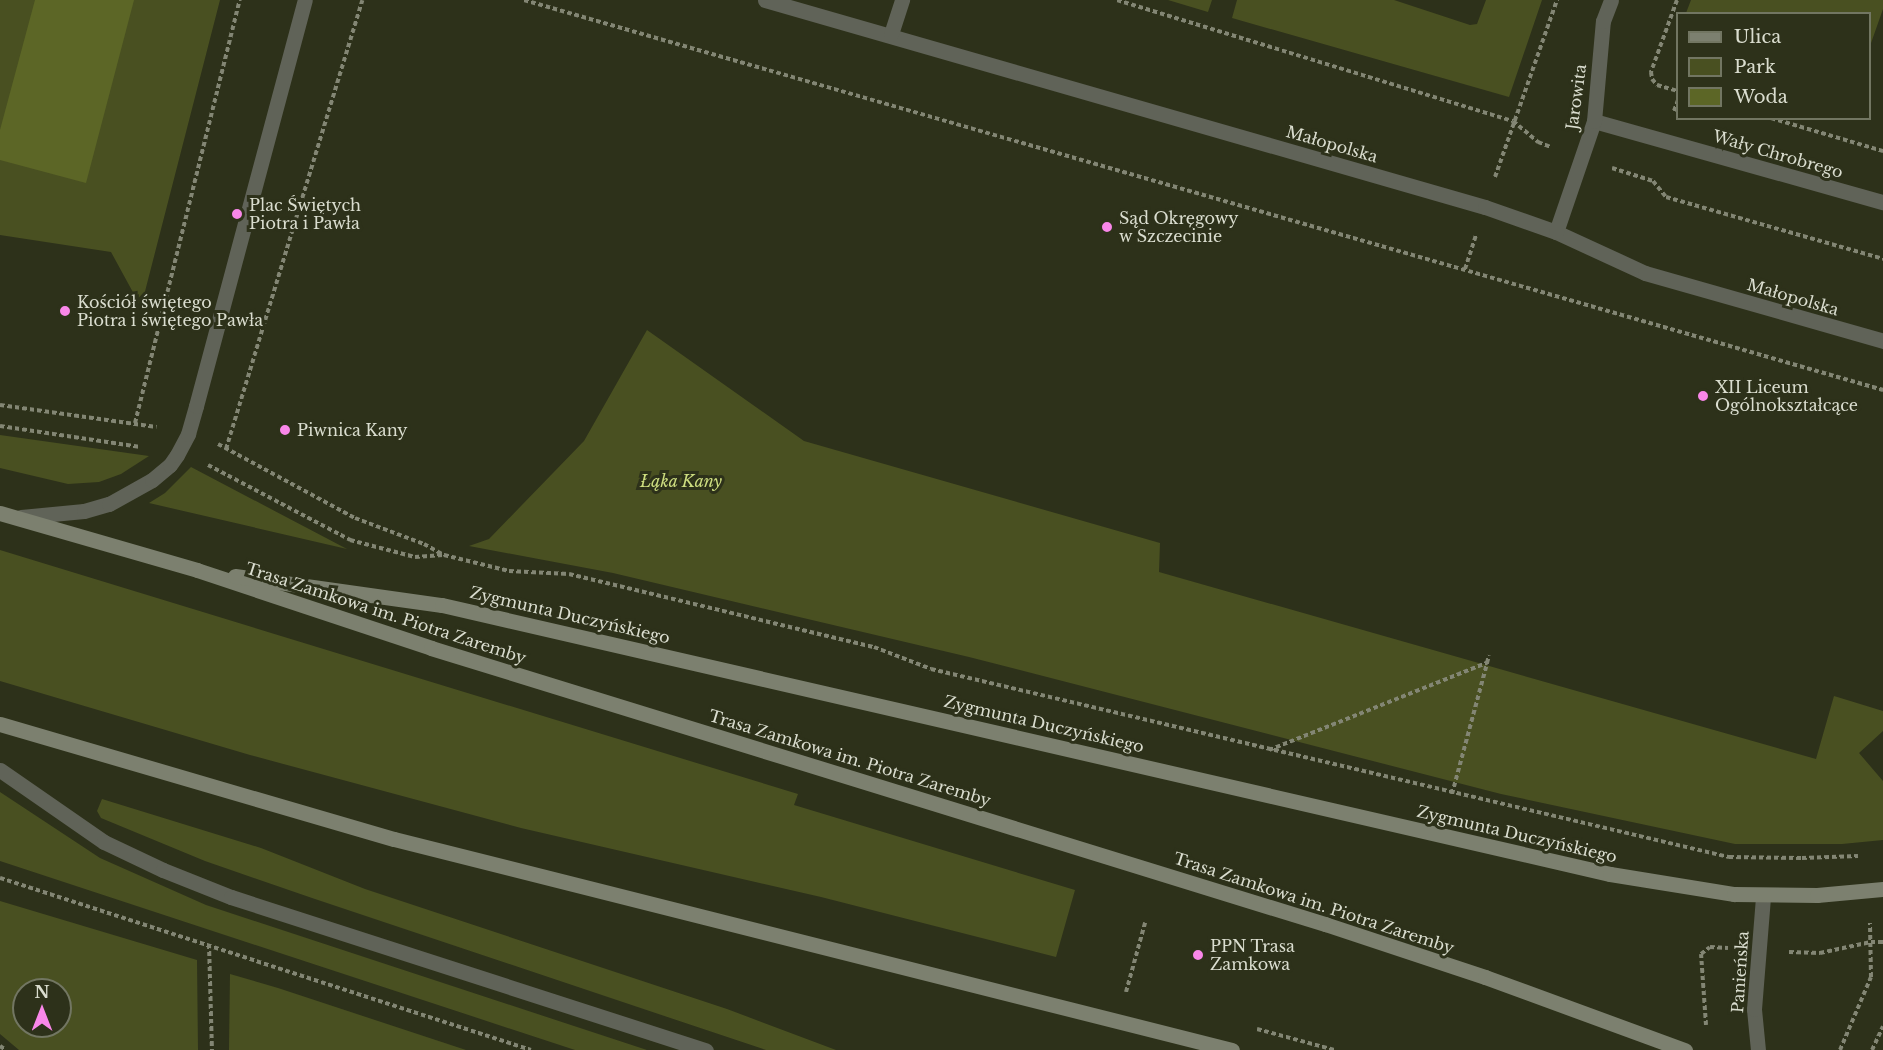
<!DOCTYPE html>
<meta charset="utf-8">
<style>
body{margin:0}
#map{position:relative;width:1883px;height:1050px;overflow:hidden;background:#2d311a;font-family:"Libre Baskerville",serif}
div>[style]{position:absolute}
.green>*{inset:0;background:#495021}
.water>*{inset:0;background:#5c6626}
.path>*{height:4px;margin-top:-2px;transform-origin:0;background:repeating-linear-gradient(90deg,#838674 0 4.5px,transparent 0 7.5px)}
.street>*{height:15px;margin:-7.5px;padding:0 7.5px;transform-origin:7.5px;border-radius:7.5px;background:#606358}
.secondary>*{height:15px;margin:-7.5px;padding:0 7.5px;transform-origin:7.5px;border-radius:7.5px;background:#7c806f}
.dots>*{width:16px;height:16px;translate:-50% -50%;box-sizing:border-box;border:3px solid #2d311a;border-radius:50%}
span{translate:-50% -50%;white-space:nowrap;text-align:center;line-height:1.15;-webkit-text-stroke:6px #2d311a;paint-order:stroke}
.street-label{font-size:16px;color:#daddcf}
.poi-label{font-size:16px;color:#daddcf}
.left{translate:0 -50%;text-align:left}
.park-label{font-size:16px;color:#ccdc7f;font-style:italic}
.legend{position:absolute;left:1676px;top:12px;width:195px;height:108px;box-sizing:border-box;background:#2d311a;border:2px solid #727662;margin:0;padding:8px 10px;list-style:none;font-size:18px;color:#daddcf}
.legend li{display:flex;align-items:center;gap:12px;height:30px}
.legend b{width:30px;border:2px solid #727662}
.north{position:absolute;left:12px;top:978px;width:60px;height:60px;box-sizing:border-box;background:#2d311a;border:2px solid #727662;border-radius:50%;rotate:0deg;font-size:16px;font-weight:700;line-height:24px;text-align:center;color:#daddcf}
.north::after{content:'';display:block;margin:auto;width:21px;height:27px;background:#f987e9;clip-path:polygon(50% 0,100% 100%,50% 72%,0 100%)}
</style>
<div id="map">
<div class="green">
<div style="clip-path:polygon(0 0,220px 0,141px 307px,111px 252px,0 235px)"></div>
<div style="clip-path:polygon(1168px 0,1212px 0,1208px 12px)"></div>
<div style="clip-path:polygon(1237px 0,1394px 0,1470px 25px,1477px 24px,1486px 0,1542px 0,1509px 97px,1232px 18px)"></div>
<div style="clip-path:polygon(1691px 0,1883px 0,1883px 9px,1870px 46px,1870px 14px,1686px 13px)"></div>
<div style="clip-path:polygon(647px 330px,804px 441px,1160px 543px,1159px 572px,1816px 759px,1834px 696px,1883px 711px,1883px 731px,1859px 753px,1883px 781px,1883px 840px,1842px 844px,1735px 844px,1501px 794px,969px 657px,613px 573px,469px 546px,489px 539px,584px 441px)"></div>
<div style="clip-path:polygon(0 435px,149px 456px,121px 474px,99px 482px,68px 484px,0 468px)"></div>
<div style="clip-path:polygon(191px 467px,347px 549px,149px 503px,165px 493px)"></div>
<div style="clip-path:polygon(0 550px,798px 794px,794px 805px,1075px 890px,1056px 957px,821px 897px,521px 828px,250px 755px,0 681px)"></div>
<div style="clip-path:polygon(0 792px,100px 858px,206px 905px,647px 1050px,575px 1050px,0 861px)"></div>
<div style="clip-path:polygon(102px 799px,261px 848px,365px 889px,727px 1009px,836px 1050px,766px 1050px,312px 898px,205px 861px,101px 818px,97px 811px)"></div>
<div style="clip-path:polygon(evenodd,0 901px,197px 960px,198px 1050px,19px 1050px,0 1034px,0 901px,24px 990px,60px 990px,60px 1026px,24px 1026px,24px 990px)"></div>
<div style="clip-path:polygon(230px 974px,278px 988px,466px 1050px,229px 1050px)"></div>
</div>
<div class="water">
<div style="clip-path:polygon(35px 0,134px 0,86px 183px,0 160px,0 130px)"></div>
</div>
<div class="path">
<div style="left:524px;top:0;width:1414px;rotate:16.01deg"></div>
<div style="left:1117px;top:0;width:414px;rotate:17deg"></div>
<div style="left:1513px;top:121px;width:33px;rotate:40deg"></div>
<div style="left:1538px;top:142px;width:14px;rotate:21deg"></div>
<div style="left:1677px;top:0;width:77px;rotate:109.9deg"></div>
<div style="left:1651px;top:72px;width:7px;rotate:82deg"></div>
<div style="left:1652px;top:79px;width:8px;rotate:50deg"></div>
<div style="left:1657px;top:85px;width:22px;rotate:16deg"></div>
<div style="left:1674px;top:111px;width:12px;rotate:-70deg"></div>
<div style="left:1771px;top:118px;width:117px;rotate:16.4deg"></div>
<div style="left:1612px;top:168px;width:43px;rotate:17.6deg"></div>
<div style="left:1653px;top:181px;width:21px;rotate:51deg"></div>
<div style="left:1666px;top:197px;width:226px;rotate:15.9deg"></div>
<div style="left:1495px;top:177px;width:188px;rotate:-70.7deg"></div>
<div style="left:1465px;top:269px;width:35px;rotate:-72deg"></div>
<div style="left:0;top:405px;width:158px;rotate:8deg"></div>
<div style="left:135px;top:423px;width:436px;rotate:-76.1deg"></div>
<div style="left:0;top:426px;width:142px;rotate:8.5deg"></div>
<div style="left:218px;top:444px;width:156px;rotate:28.4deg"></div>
<div style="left:355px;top:518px;width:74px;rotate:20.6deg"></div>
<div style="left:424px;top:544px;width:23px;rotate:29deg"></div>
<div style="left:444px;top:555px;width:67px;rotate:13.8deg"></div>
<div style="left:509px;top:571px;width:60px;rotate:2.9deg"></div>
<div style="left:569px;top:574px;width:314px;rotate:13.5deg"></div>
<div style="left:874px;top:647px;width:61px;rotate:21.1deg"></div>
<div style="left:931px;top:669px;width:820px;rotate:13.26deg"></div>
<div style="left:1729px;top:857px;width:73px;rotate:0.8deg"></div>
<div style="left:1802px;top:858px;width:56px;rotate:-2deg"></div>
<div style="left:226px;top:449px;width:469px;rotate:-73.1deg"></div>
<div style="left:208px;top:465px;width:161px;rotate:27.8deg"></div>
<div style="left:350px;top:540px;width:67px;rotate:14.7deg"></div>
<div style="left:415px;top:557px;width:28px;rotate:-4deg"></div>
<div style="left:1269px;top:750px;width:235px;rotate:-21.8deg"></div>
<div style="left:1487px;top:663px;width:8px;rotate:-76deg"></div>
<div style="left:1452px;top:794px;width:136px;rotate:-75deg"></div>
<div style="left:0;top:878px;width:558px;rotate:17.95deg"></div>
<div style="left:209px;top:944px;width:106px;rotate:88.4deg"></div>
<div style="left:1789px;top:952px;width:31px;rotate:2deg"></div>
<div style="left:1820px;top:953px;width:52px;rotate:-12.2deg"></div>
<div style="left:1871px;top:942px;width:12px"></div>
<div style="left:1126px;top:992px;width:72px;rotate:-74.6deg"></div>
<div style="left:1706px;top:1025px;width:71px;rotate:-94deg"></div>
<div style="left:1701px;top:954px;width:11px;rotate:-38deg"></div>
<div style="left:1710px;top:947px;width:18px;rotate:3deg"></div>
<div style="left:1257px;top:1029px;width:81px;rotate:15.1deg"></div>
<div style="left:0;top:1046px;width:7px;rotate:34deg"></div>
<div style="left:1840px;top:1050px;width:79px;rotate:-67deg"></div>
<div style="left:1871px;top:977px;width:54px;rotate:-91.1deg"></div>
<div style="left:1872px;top:1050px;width:26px;rotate:-65deg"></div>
</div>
<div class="street">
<div style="left:765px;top:0;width:749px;rotate:16.04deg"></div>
<div style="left:1485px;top:207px;width:75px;rotate:19.4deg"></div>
<div style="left:1556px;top:232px;width:98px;rotate:24.7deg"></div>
<div style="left:1645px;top:273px;width:248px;rotate:15.9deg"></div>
<div style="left:891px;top:34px;width:36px;rotate:-72deg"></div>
<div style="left:1594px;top:121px;width:300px;rotate:15.7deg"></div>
<div style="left:1556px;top:232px;width:117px;rotate:-71.1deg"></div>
<div style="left:1594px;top:121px;width:100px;rotate:-84.9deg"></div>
<div style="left:1603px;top:21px;width:22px;rotate:-69deg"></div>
<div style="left:21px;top:517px;width:63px;rotate:-5.4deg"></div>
<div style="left:84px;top:511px;width:26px;rotate:-16deg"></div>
<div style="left:109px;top:504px;width:49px;rotate:-29.2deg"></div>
<div style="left:152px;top:480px;width:23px;rotate:-40deg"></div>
<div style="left:170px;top:465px;width:12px;rotate:-55deg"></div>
<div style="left:177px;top:455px;width:24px;rotate:-62deg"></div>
<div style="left:188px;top:434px;width:29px;rotate:-74deg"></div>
<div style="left:196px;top:406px;width:420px;rotate:-75deg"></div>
<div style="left:0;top:770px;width:126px;rotate:34.7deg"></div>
<div style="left:104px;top:842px;width:65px;rotate:25.4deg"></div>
<div style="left:163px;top:870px;width:73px;rotate:21.7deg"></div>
<div style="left:231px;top:897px;width:499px;rotate:17.9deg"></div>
<div style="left:1758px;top:1050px;width:41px;rotate:-95.6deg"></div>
<div style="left:1754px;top:1009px;width:113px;rotate:-85.4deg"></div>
</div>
<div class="secondary">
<div style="left:0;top:513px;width:205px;rotate:16.1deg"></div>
<div style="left:197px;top:570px;width:247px;rotate:18.4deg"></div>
<div style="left:431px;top:648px;width:936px;rotate:17.16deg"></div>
<div style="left:1325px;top:924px;width:169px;rotate:18.3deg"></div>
<div style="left:1485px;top:977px;width:213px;rotate:20.1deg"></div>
<div style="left:235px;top:576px;width:209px;rotate:8deg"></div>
<div style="left:442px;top:605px;width:1199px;rotate:12.97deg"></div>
<div style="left:1610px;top:874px;width:126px;rotate:9.2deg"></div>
<div style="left:1734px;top:894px;width:83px;rotate:0.7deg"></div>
<div style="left:1817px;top:895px;width:66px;rotate:-5.2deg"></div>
<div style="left:0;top:724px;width:410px;rotate:16.3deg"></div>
<div style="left:394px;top:839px;width:864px;rotate:14.13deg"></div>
</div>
<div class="dots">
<div style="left:237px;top:214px;background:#f987e9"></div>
<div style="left:1107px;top:227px;background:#f987e9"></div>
<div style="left:65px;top:311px;background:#f987e9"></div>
<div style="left:1703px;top:396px;background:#f987e9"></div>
<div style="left:285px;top:430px;background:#f987e9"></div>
<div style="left:1198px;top:955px;background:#f987e9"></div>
</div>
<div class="street-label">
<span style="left:1576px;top:97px;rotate:-82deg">Jarowita</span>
<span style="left:1332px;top:144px;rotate:16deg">Małopolska</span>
<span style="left:1778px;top:154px;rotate:16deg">Wały Chrobrego</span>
<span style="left:1793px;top:297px;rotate:16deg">Małopolska</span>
<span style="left:386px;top:613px;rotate:18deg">Trasa Zamkowa im. Piotra Zaremby</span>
<span style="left:570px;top:615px;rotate:13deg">Zygmunta Duczyńskiego</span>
<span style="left:1044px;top:724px;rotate:13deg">Zygmunta Duczyńskiego</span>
<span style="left:850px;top:758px;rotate:17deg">Trasa Zamkowa im. Piotra Zaremby</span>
<span style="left:1517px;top:834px;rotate:13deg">Zygmunta Duczyńskiego</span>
<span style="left:1314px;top:903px;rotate:18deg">Trasa Zamkowa im. Piotra Zaremby</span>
<span style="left:1740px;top:972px;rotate:-86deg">Panieńska</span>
</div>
<div class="poi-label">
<span class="left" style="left:249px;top:214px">Plac Świętych<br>Piotra i Pawła</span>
<span class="left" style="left:1119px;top:227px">Sąd Okręgowy<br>w Szczecinie</span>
<span class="left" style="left:77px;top:311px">Kościół świętego<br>Piotra i świętego Pawła</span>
<span class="left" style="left:1715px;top:396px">XII Liceum<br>Ogólnokształcące</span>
<span class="left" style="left:297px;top:430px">Piwnica Kany</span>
<span class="left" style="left:1210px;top:955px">PPN Trasa<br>Zamkowa</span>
</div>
<div class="park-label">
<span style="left:681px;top:481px">Łąka Kany</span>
</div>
<ul class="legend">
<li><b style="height:8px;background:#7c806f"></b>Ulica</li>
<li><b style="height:16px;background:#495021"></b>Park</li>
<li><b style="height:16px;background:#5c6626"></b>Woda</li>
</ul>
<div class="north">N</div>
</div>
